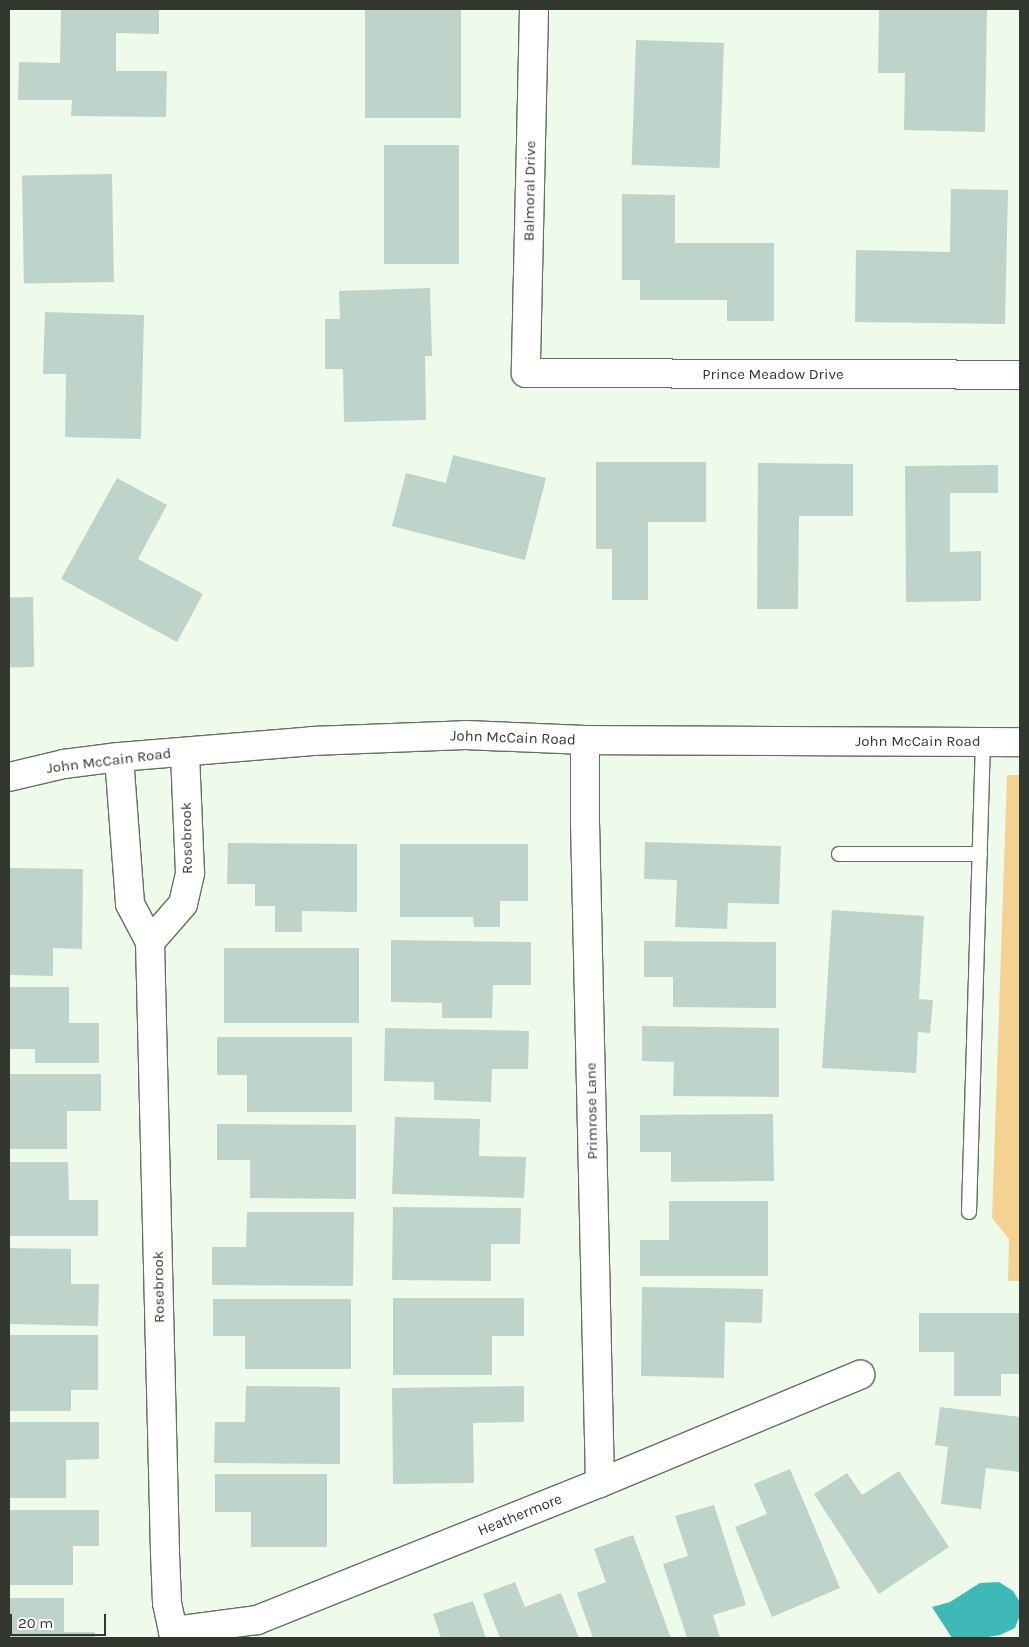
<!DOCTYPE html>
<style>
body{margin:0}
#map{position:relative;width:1029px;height:1647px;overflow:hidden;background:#eefbea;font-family:Karla,sans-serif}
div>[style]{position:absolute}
.green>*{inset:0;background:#f4d292}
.water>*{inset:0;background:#3eb9b8}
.building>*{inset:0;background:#bed3c9;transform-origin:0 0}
.roads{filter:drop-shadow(1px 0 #647061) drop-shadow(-1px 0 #647061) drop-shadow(0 1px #647061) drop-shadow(0 -1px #647061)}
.lane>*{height:14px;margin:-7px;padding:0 7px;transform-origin:7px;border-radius:7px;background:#fff}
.street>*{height:28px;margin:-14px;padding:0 14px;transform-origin:14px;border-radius:14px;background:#fff}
.secondary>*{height:28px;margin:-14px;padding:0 14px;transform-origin:14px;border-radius:14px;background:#fff}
span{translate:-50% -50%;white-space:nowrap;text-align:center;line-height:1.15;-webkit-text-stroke:5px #fff;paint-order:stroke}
.street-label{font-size:15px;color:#323730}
.frame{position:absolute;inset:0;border:10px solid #323730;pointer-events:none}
.scale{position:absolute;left:10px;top:1614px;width:96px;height:22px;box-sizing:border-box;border:2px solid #323730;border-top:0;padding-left:6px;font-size:15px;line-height:18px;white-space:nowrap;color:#323730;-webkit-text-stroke:4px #fff;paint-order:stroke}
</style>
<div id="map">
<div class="green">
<div style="clip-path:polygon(1007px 775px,1020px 775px,1020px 1281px,1008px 1281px,1009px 1239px,992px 1218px)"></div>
</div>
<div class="water">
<div style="clip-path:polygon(999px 1582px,1013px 1591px,1020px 1602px,1020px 1615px,1015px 1628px,1000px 1635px,982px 1638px,952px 1638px,932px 1607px,950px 1602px,980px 1583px)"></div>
</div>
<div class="building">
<div style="clip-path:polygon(61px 9px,159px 9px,159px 34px,116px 33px,116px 71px,167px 71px,166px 117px,71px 116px,72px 100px,18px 100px,19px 62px,60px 63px)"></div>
<div style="left:365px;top:9px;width:96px;height:109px"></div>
<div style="clip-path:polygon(879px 9px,987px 9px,985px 132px,904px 130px,905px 73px,878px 73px)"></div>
<div style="left:636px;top:40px;width:88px;height:125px;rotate:2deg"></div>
<div style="left:384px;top:145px;width:75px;height:119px"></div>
<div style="left:112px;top:174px;width:108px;height:90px;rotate:89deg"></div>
<div style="clip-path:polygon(951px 189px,1008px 190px,1005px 324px,855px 322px,856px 250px,950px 252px)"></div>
<div style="clip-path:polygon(622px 194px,675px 195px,675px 243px,774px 243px,774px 321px,727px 321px,727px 300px,640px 300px,640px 280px,622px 280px)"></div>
<div style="clip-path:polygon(430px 288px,432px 356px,425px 356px,426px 420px,344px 422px,343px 369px,325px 369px,325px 319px,340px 319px,339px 291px)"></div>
<div style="clip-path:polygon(45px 312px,144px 315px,141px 439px,65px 437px,66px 374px,43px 374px)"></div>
<div style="clip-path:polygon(453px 455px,546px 478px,525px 560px,392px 526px,406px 473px,446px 483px)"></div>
<div style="clip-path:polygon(596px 462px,706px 462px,706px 522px,648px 522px,648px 600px,612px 600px,612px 549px,596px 549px)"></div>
<div style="clip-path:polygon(758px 463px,853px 464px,853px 516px,799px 516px,798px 609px,757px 609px)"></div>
<div style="clip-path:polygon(998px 465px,998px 493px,950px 493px,950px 552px,981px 551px,981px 601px,906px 602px,905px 466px)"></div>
<div style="clip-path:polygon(117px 478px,167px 505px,138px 559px,203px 594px,177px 642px,61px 579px)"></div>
<div style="left:33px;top:597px;width:70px;height:24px;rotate:89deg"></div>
<div style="clip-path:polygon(645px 842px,781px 846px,779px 904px,728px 903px,727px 929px,675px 927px,677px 880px,644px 879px)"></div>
<div style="clip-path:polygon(228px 843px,357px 844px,357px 912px,302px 911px,302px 932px,275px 932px,275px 906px,255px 906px,255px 884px,227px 884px)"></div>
<div style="clip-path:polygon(400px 844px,528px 844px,528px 901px,500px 901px,500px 927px,474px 927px,473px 917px,400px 917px)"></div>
<div style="clip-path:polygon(9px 868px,83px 869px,82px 949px,53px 948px,53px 976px,9px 975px)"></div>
<div style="clip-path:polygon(832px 910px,924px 916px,919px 999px,933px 1000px,930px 1033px,918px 1032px,916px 1073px,822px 1068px)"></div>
<div style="clip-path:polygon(391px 940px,531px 942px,531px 985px,493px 985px,492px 1018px,442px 1018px,442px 1003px,391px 1002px)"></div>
<div style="clip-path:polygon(644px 941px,776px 942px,776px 1008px,673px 1007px,673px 977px,644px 977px)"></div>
<div style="left:224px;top:948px;width:135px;height:75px"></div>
<div style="clip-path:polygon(9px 987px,69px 987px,69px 1023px,99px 1023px,99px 1063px,35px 1063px,35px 1049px,9px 1049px)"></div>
<div style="clip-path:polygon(642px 1026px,779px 1028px,779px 1097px,673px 1096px,674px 1062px,642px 1061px)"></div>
<div style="clip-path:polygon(385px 1028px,529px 1031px,528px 1069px,492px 1069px,491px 1102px,434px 1100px,434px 1082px,384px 1081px)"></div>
<div style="clip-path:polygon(217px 1037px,352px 1037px,352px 1112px,247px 1112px,247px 1075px,217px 1075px)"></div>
<div style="clip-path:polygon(9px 1074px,101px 1074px,101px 1111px,67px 1111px,67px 1149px,9px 1149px)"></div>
<div style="clip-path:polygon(773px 1114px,774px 1181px,671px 1182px,671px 1152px,640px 1152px,640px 1115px)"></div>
<div style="clip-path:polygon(395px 1117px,480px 1119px,479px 1156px,526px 1157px,524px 1198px,392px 1194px)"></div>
<div style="clip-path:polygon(217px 1124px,356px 1125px,356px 1199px,250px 1198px,250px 1160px,217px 1160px)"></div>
<div style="clip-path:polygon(9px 1162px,68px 1162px,69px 1200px,98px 1200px,98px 1236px,9px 1236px)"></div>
<div style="clip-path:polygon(669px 1201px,768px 1201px,768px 1276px,640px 1276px,640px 1240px,669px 1240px)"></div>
<div style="clip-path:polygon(393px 1207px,521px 1208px,520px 1244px,491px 1244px,491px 1281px,392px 1280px)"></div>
<div style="clip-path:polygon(247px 1212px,354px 1212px,353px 1286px,212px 1285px,212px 1247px,246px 1247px)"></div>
<div style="clip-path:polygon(9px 1248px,71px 1249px,71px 1284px,99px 1284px,98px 1326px,9px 1324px)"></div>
<div style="clip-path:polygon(642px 1287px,763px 1289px,762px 1323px,725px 1322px,724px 1378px,641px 1376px)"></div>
<div style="clip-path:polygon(393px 1298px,524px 1298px,524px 1336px,492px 1336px,492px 1375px,393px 1375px)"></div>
<div style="clip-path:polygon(213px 1299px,351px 1299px,351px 1369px,245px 1369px,245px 1336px,213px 1336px)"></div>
<div style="clip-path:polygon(919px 1313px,1020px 1313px,1020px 1374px,1001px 1374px,1001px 1396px,954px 1396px,954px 1352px,919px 1352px)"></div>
<div style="clip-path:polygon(9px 1335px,98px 1335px,98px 1390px,71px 1390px,71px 1411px,9px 1411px)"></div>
<div style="clip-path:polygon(246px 1386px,340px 1387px,340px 1464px,214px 1463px,215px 1422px,245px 1422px)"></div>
<div style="clip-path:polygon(524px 1386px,524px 1422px,473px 1423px,474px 1483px,393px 1484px,392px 1388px)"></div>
<div style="clip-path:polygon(940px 1407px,1020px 1417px,1020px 1472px,986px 1468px,981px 1509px,941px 1504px,948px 1447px,935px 1445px)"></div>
<div style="clip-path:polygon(9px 1422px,99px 1422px,99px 1459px,66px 1460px,66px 1498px,9px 1498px)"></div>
<div style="clip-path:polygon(790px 1469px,840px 1588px,772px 1617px,735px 1527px,767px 1514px,754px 1484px)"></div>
<div style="clip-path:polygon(899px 1471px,949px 1547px,879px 1594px,814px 1494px,847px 1473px,862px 1495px)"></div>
<div style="clip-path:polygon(215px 1474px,327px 1474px,327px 1547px,251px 1547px,251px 1512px,215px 1512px)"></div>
<div style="clip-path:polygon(714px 1505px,746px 1605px,713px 1615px,720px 1638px,687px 1638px,663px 1564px,688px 1556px,675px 1516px)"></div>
<div style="clip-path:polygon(9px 1510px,99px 1510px,99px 1546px,73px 1546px,73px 1585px,9px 1585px)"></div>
<div style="clip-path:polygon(633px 1535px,671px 1638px,593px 1638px,577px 1593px,606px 1582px,594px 1549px)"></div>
<div style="clip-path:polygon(515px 1582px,525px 1607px,561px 1593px,579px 1638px,500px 1638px,483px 1594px)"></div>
<div style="clip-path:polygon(9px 1598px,64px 1598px,64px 1632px,95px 1632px,95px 1638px,9px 1638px)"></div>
<div style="clip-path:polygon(473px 1601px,486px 1638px,441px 1638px,433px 1614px)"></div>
</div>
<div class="roads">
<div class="lane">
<div style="left:839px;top:854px;width:141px"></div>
<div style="left:969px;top:1212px;width:470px;rotate:-88.3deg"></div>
</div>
<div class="street">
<div style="left:534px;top:9px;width:364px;rotate:91.3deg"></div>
<div style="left:526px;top:373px;width:494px;rotate:0.2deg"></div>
<div style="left:585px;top:740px;width:82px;rotate:90deg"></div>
<div style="left:585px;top:822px;width:661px;rotate:88.7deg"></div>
<div style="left:119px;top:757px;width:147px;rotate:85.7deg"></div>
<div style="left:130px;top:904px;width:43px;rotate:62.2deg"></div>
<div style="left:150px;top:942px;width:611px;rotate:88.59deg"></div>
<div style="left:165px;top:1553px;width:50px;rotate:87.7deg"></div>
<div style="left:167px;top:1603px;width:29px;rotate:78deg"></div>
<div style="left:173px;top:1631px;width:85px;rotate:-7.5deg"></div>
<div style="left:257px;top:1620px;width:369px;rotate:-21.8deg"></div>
<div style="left:600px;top:1483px;width:282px;rotate:-22.6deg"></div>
<div style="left:150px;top:942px;width:50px;rotate:-49deg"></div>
<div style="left:183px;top:904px;width:32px;rotate:-77deg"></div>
<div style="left:190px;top:873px;width:121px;rotate:-92.4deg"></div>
</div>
<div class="secondary">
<div style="left:9px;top:777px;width:57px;rotate:-13.3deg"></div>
<div style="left:64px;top:764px;width:55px;rotate:-7.3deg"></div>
<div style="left:119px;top:757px;width:194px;rotate:-4.7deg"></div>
<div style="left:312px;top:741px;width:153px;rotate:-2.2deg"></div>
<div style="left:465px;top:735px;width:120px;rotate:2.4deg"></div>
<div style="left:585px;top:740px;width:435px;rotate:0.3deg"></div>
</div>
</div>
<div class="street-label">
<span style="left:530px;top:191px;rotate:-89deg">Balmoral Drive</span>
<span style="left:773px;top:375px">Prince Meadow Drive</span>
<span style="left:513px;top:738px;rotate:2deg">John McCain Road</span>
<span style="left:918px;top:742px">John McCain Road</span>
<span style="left:109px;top:761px;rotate:-7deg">John McCain Road</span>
<span style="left:187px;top:838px;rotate:-91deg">Rosebrook</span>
<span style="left:592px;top:1111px;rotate:-91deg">Primrose Lane</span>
<span style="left:159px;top:1287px;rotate:-91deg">Rosebrook</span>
<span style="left:520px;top:1515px;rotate:-22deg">Heathermore</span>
</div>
<div class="frame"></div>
<div class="scale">20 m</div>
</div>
